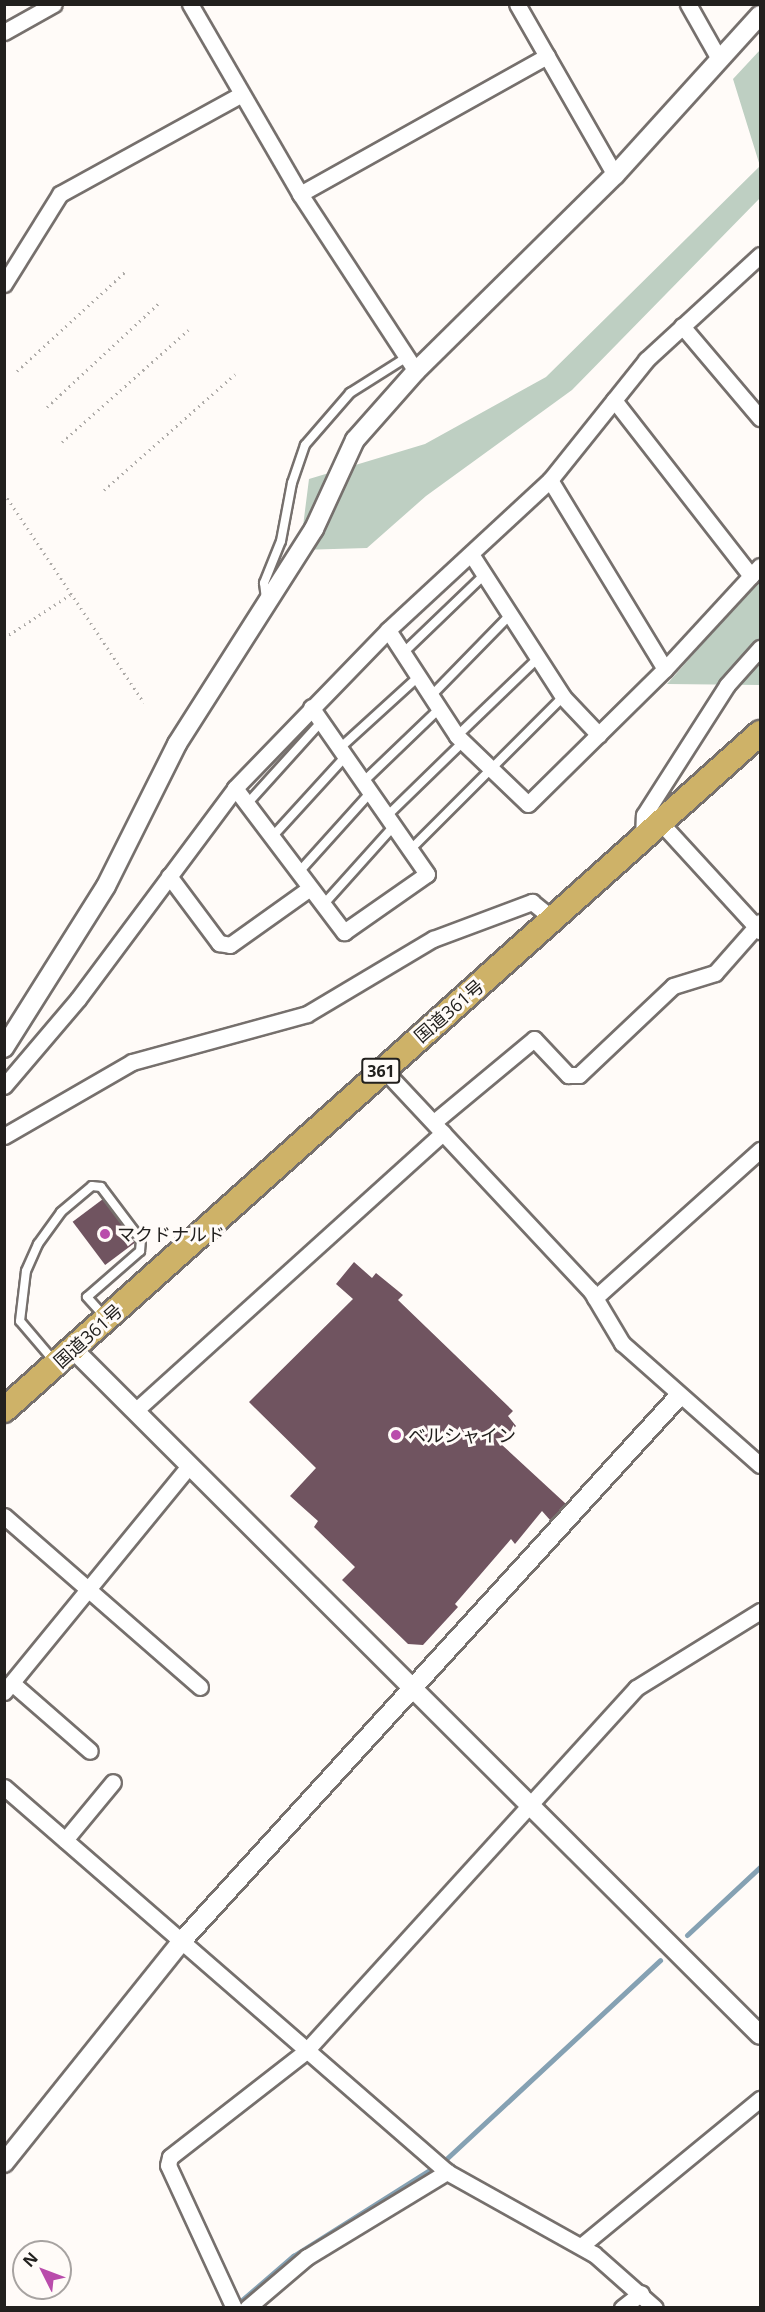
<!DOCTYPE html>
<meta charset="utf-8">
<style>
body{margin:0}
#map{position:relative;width:765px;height:2312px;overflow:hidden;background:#fffbf8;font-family:"Open Sans","Noto Sans JP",sans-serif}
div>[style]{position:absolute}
.green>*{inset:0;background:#becfc2}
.stream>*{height:5px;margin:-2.5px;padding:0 2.5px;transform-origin:2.5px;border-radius:2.5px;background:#85a1b3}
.building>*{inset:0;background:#705460;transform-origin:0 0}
.path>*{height:3px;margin-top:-1.5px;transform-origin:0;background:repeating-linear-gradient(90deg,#afaca9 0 1.5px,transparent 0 6px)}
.roads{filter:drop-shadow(2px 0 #76706d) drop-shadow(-2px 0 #76706d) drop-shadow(0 2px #76706d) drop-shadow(0 -2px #76706d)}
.service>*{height:8px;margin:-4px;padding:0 4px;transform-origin:4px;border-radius:4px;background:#fff}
.minor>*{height:15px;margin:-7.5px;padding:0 7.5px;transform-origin:7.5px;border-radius:7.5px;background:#fff}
.tertiary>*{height:18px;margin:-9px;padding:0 9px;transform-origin:9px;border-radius:9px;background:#fff}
.trunk>*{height:24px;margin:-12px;padding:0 12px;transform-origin:12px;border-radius:12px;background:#ceb268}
.dots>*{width:16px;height:16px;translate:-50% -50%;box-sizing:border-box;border:3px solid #fffbf8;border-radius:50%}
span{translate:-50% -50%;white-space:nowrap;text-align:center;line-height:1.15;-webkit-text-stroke:6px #fffbf8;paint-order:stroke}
.shield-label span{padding:2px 4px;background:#fffbf8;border:2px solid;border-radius:4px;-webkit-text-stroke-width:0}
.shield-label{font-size:16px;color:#22201e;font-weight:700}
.street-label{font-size:18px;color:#22201e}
.poi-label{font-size:18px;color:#22201e}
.left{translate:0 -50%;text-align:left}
.frame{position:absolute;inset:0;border:6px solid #22201e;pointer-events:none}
.north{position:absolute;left:12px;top:2240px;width:60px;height:60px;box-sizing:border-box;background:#fffbf8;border:2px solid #a7a3a1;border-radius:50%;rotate:312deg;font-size:16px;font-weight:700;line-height:24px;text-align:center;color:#22201e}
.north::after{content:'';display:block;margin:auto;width:21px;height:27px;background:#b94cab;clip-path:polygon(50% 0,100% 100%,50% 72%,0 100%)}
</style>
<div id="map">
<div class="green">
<div style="clip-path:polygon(760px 50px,760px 198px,572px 390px,426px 496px,367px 548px,300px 550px,309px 479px,425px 444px,546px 377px,760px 166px,733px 79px)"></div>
<div style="clip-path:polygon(760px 579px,760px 685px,667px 684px)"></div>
</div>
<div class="stream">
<div style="left:687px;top:1935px;width:100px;rotate:-43deg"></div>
<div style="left:235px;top:2306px;width:77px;rotate:-40.8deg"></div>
<div style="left:293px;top:2256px;width:178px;rotate:-32.2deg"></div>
<div style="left:444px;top:2161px;width:295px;rotate:-42.9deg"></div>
</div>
<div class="building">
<div style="left:103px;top:1199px;width:54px;height:38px;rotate:53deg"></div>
<div style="clip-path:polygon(354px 1262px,372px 1278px,376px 1273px,403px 1295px,398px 1300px,513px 1411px,508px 1416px,516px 1426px,501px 1444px,566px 1504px,550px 1520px,542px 1511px,515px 1544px,511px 1539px,455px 1604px,458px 1607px,423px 1645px,408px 1644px,342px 1580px,355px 1567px,314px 1527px,318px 1521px,290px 1496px,316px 1468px,249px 1402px,353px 1299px,336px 1284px)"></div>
</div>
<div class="path">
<div style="left:17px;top:371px;width:147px;rotate:-42.5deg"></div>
<div style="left:47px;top:407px;width:153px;rotate:-42.9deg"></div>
<div style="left:62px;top:442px;width:169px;rotate:-41.6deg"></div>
<div style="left:104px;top:490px;width:175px;rotate:-41.5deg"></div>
<div style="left:4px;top:493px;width:252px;rotate:56.3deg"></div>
<div style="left:4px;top:638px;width:79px;rotate:-33.1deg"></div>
</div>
<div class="roads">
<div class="service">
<div style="left:266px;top:599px;width:16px;rotate:-97deg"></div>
<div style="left:264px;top:583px;width:45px;rotate:-68deg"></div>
<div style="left:281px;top:541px;width:59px;rotate:-79.3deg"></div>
<div style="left:292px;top:483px;width:40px;rotate:-71.1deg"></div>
<div style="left:305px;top:445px;width:69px;rotate:-49.1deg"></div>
<div style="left:350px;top:393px;width:67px;rotate:-32.3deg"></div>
<div style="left:403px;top:653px;width:111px;rotate:-43.9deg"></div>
<div style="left:430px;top:697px;width:113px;rotate:-45.7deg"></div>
<div style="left:457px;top:736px;width:111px;rotate:-43.9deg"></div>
<div style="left:340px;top:748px;width:104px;rotate:-42.3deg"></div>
<div style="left:364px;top:781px;width:103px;rotate:-43.8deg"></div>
<div style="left:247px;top:804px;width:110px;rotate:-47.9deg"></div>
<div style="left:388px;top:815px;width:103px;rotate:-44.2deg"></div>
<div style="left:272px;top:837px;width:110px;rotate:-47.6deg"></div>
<div style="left:412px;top:848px;width:214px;rotate:-45deg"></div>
<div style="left:298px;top:873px;width:109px;rotate:-48deg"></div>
<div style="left:323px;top:905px;width:106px;rotate:-48.1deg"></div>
<div style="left:54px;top:1361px;width:52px;rotate:-130.4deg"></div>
<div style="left:20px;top:1321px;width:50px;rotate:-83.2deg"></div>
<div style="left:26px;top:1271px;width:30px;rotate:-66deg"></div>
<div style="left:38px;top:1244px;width:39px;rotate:-54deg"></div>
<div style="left:61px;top:1212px;width:40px;rotate:-40deg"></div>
<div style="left:92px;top:1186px;width:9px;rotate:6deg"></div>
<div style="left:101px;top:1187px;width:66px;rotate:53deg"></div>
<div style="left:141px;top:1240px;width:11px;rotate:95deg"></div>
<div style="left:140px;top:1251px;width:70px;rotate:139deg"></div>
<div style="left:87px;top:1297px;width:24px;rotate:48deg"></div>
</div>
<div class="minor">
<div style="left:190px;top:4px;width:220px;rotate:59.9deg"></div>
<div style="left:300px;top:194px;width:212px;rotate:56.8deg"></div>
<div style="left:517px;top:4px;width:197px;rotate:60.2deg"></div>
<div style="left:688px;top:4px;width:63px;rotate:60.6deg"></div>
<div style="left:4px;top:32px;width:57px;rotate:-29.2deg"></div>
<div style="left:300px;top:194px;width:283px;rotate:-29.2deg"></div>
<div style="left:4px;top:284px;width:106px;rotate:-58.1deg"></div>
<div style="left:60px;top:194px;width:205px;rotate:-28.8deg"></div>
<div style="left:682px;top:326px;width:121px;rotate:49.7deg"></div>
<div style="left:614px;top:400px;width:223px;rotate:52.1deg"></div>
<div style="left:550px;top:480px;width:221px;rotate:58.7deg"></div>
<div style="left:471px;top:554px;width:170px;rotate:57.2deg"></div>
<div style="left:563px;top:697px;width:52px;rotate:46.5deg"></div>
<div style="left:388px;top:630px;width:126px;rotate:56.9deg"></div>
<div style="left:457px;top:736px;width:98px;rotate:43.8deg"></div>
<div style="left:528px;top:804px;width:192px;rotate:-44.6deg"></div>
<div style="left:665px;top:669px;width:140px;rotate:-47.3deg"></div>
<div style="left:235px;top:788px;width:181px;rotate:52.9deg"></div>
<div style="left:344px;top:932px;width:101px;rotate:-34.9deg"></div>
<div style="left:427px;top:874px;width:203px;rotate:-124.8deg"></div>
<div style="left:661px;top:823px;width:147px;rotate:47.5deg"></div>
<div style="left:643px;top:840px;width:25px;rotate:-88deg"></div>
<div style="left:644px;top:815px;width:154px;rotate:-57.4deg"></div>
<div style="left:727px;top:685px;width:50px;rotate:-48.3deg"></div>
<div style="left:169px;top:876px;width:84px;rotate:53.3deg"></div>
<div style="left:219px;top:943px;width:11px;rotate:10deg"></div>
<div style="left:230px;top:945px;width:98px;rotate:-35.5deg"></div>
<div style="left:383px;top:1069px;width:304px;rotate:46.9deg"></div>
<div style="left:591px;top:1291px;width:61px;rotate:59.2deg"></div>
<div style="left:622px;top:1343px;width:184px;rotate:41.5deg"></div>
<div style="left:4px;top:1086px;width:114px;rotate:-49.6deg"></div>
<div style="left:78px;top:999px;width:263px;rotate:-53.3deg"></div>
<div style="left:235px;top:788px;width:220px;rotate:-45.9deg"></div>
<div style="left:388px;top:630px;width:221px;rotate:-42.8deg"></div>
<div style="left:550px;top:480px;width:154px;rotate:-51.3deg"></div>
<div style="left:646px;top:360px;width:155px;rotate:-42.6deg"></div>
<div style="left:434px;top:1122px;width:130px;rotate:-39.7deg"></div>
<div style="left:534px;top:1039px;width:50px;rotate:46.6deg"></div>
<div style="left:568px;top:1075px;width:11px"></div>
<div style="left:579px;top:1075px;width:129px;rotate:-43.4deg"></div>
<div style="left:673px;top:986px;width:44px;rotate:-17.2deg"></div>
<div style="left:715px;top:973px;width:68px;rotate:-48.6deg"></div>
<div style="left:4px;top:1136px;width:148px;rotate:-30deg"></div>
<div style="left:132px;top:1062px;width:181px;rotate:-15.3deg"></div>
<div style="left:307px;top:1014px;width:147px;rotate:-30.8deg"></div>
<div style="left:433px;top:939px;width:106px;rotate:-20.5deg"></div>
<div style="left:532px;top:902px;width:27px;rotate:39deg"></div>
<div style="left:595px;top:1298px;width:222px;rotate:-41.9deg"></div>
<div style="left:135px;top:1411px;width:415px;rotate:-42.1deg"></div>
<div style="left:4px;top:1516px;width:260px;rotate:41.1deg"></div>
<div style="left:12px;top:1683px;width:103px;rotate:41.1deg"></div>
<div style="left:4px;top:1692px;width:292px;rotate:-50.7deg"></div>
<div style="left:4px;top:1787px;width:587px;rotate:40.99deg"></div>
<div style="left:447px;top:2172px;width:168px;rotate:29.2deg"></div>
<div style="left:594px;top:2254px;width:81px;rotate:41.5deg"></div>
<div style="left:65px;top:1840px;width:75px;rotate:-50.4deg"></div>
<div style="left:581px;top:2246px;width:232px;rotate:-39.4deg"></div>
<div style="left:234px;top:2308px;width:157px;rotate:-114.8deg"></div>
<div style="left:168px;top:2165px;width:8px;rotate:-76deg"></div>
<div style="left:170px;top:2157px;width:171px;rotate:-37.9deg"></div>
<div style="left:305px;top:2052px;width:492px;rotate:-47.7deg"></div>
<div style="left:636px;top:1688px;width:146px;rotate:-31.8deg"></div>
<div style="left:247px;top:2308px;width:79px;rotate:-40.4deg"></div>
<div style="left:307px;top:2257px;width:164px;rotate:-31.3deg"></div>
<div style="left:622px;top:2308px;width:24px;rotate:-38deg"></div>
</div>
<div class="tertiary">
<div style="left:4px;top:1048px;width:191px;rotate:-57.8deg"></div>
<div style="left:106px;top:886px;width:159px;rotate:-63.4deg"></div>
<div style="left:177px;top:744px;width:255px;rotate:-57.5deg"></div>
<div style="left:314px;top:529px;width:98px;rotate:-65.3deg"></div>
<div style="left:355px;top:440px;width:92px;rotate:-48.5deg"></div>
<div style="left:416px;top:371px;width:279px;rotate:-44.6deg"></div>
<div style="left:615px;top:175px;width:216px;rotate:-47.8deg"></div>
<div style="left:74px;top:1350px;width:969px;rotate:44.96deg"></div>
<div style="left:4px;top:2163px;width:283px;rotate:-51.3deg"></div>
<div style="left:181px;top:1942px;width:739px;rotate:-47.63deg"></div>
</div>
<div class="trunk">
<div style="left:4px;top:1410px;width:1015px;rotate:-41.84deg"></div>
</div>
</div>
<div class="dots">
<div style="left:105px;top:1234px;background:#b94cab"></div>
<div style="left:396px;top:1435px;background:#b94cab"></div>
</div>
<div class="shield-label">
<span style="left:381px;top:1071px">361</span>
</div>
<div class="street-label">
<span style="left:449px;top:1011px;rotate:-41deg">国道361号</span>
<span style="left:88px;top:1336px;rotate:-42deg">国道361号</span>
</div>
<div class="poi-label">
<span class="left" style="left:117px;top:1234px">マクドナルド</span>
<span class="left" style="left:408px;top:1435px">ベルシャイン</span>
</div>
<div class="frame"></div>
<div class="north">N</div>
</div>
